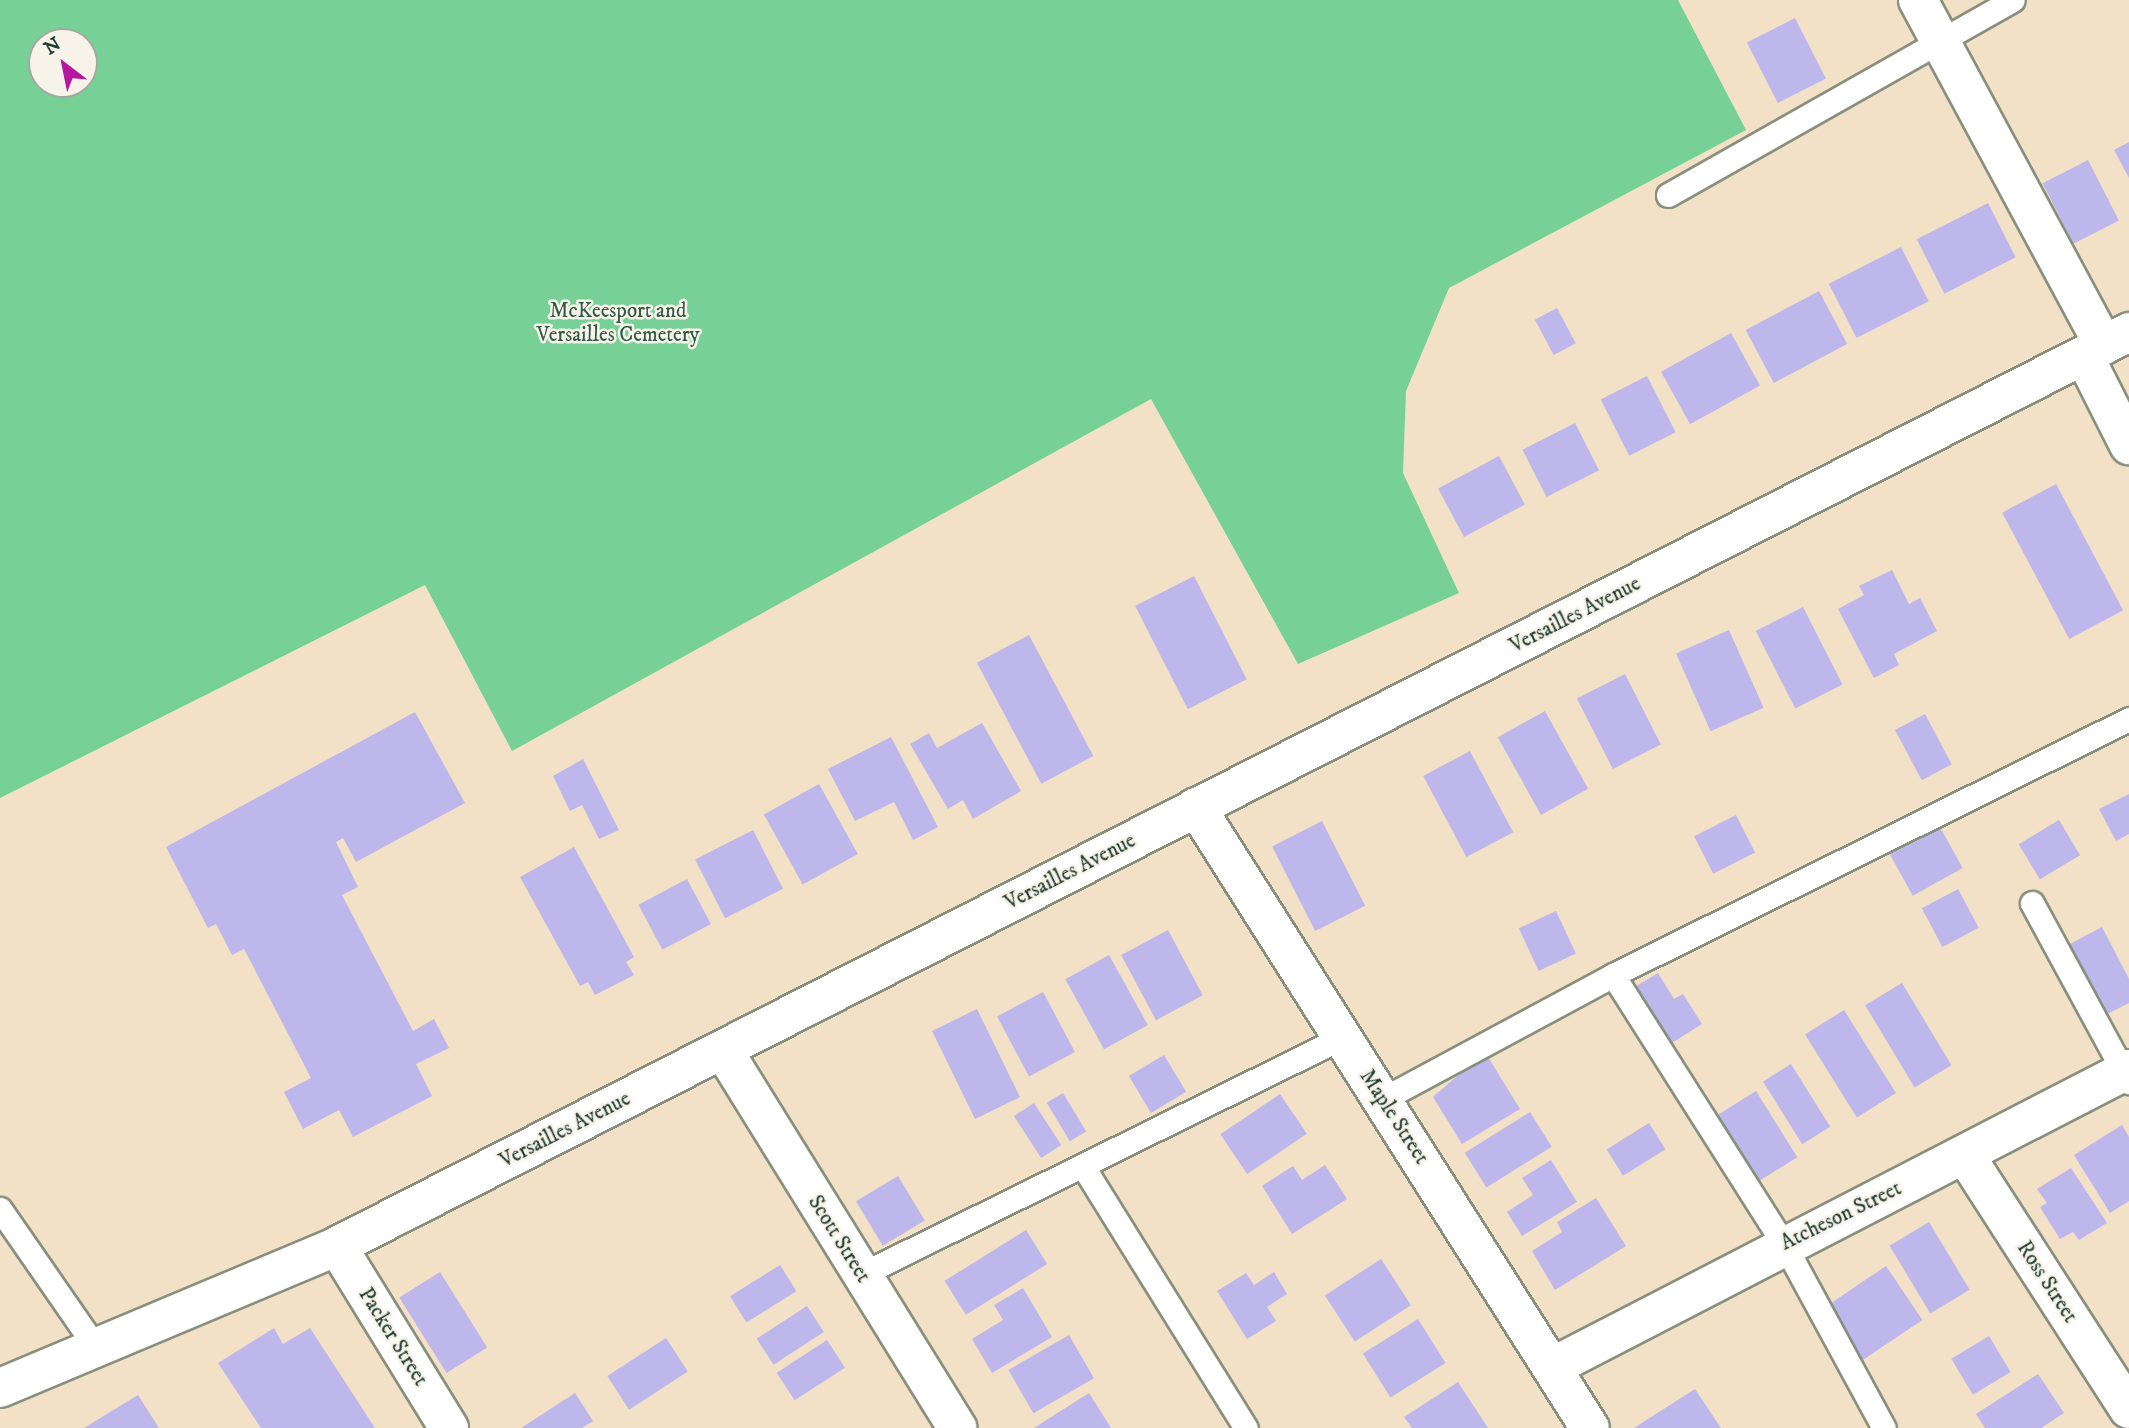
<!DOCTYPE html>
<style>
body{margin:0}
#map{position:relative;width:2129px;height:1428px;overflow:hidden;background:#f2e1c6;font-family:"IM FELL DW Pica",serif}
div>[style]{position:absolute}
.green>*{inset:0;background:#77d197}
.building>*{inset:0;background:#beb7eb;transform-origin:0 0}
.roads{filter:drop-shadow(2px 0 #888f7d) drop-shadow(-2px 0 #888f7d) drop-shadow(0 2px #888f7d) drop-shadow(0 -2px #888f7d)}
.service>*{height:23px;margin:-11.5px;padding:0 11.5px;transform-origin:11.5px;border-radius:11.5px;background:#fff}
.minor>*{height:38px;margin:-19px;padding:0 19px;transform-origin:19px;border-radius:19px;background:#fff}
.tertiary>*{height:38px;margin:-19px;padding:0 19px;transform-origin:19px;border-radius:19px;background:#fff}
span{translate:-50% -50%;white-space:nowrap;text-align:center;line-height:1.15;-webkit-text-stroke:5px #f7f3e8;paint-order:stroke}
.park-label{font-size:21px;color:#315b48}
.street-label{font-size:21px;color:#1f3d34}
.north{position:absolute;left:28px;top:28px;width:70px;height:70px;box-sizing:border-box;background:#f7f3e8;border:2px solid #a1aaa0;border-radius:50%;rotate:328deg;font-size:19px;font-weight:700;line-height:28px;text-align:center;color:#1f3d34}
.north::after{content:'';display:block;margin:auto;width:24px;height:32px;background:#b5179e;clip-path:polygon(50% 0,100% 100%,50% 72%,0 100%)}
</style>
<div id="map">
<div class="green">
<div style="clip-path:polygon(evenodd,0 0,1678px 0,1746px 130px,1449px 288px,1406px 391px,1403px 473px,1459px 593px,1298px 664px,1151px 399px,512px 751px,425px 585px,0 798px,0 0,42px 42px,84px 42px,84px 84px,42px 84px,42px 42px)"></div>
</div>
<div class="building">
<div style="left:1795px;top:18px;width:68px;height:54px;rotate:63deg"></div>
<div style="clip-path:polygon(2129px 142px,2129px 178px,2114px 150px)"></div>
<div style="left:2088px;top:160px;width:68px;height:51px;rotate:63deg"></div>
<div style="left:1988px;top:203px;width:61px;height:80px;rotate:63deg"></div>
<div style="left:1901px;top:247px;width:61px;height:81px;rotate:63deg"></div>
<div style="left:1819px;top:291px;width:60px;height:83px;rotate:62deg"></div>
<div style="left:1557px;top:308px;width:40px;height:25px;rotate:62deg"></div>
<div style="left:1731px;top:333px;width:60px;height:80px;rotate:61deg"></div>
<div style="left:1647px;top:376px;width:63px;height:52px;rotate:63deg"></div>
<div style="left:1575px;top:423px;width:53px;height:59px;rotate:63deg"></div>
<div style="left:1499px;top:456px;width:55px;height:69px;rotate:62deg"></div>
<div style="left:2056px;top:484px;width:143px;height:61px;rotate:62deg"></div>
<div style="clip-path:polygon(1892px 570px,1909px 604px,1920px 598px,1937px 631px,1894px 654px,1899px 665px,1874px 678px,1838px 609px,1864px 595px,1859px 586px)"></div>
<div style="left:1194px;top:576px;width:116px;height:66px;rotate:63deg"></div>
<div style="left:1803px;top:607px;width:87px;height:53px;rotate:63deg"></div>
<div style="left:1729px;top:630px;width:85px;height:58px;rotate:66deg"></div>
<div style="left:1029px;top:635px;width:137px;height:59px;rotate:62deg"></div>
<div style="left:1625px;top:674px;width:79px;height:54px;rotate:63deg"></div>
<div style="left:1545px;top:711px;width:89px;height:54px;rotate:61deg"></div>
<div style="clip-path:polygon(415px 712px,465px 803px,356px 862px,343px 838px,336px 842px,358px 887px,342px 895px,413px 1031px,434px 1019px,449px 1048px,416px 1064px,432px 1096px,353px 1137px,339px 1110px,303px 1129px,284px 1092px,311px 1078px,244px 949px,232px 955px,216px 924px,208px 928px,166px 847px)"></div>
<div style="left:1925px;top:714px;width:57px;height:34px;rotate:62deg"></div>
<div style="clip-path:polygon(982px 723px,1021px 791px,973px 819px,963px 800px,948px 809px,910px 744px,929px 733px,937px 748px)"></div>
<div style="clip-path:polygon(891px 737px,938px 827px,913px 840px,894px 802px,855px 821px,828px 769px)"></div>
<div style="left:1470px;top:751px;width:92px;height:53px;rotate:62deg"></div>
<div style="clip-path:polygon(583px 759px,619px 830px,599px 839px,582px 805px,570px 811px,553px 776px)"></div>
<div style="left:819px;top:784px;width:80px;height:63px;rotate:61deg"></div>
<div style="clip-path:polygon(2129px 794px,2129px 834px,2116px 841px,2099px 809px)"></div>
<div style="left:1736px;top:815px;width:42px;height:47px;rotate:63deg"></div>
<div style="left:1936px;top:820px;width:55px;height:57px;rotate:61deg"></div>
<div style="left:2059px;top:820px;width:41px;height:47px;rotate:59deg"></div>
<div style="left:1322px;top:821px;width:95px;height:56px;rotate:63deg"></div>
<div style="left:753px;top:830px;width:66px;height:65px;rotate:63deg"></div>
<div style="clip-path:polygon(574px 847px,634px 957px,626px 962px,634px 975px,595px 995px,588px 982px,580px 986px,520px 877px)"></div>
<div style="left:687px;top:879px;width:51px;height:55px;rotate:62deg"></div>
<div style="left:1958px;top:889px;width:44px;height:41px;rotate:62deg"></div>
<div style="left:1556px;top:911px;width:47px;height:41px;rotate:65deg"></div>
<div style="clip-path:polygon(2102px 927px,2129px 979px,2129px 1003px,2101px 1017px,2064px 947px)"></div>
<div style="left:1168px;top:930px;width:74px;height:53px;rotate:62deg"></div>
<div style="left:1109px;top:955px;width:80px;height:50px;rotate:61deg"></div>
<div style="clip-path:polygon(1658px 973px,1674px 999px,1683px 994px,1702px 1024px,1664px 1048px,1628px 991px)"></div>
<div style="left:1902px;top:983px;width:96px;height:43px;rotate:59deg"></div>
<div style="left:1043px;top:992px;width:68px;height:52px;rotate:62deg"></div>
<div style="left:977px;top:1009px;width:98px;height:50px;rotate:64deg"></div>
<div style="left:1844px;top:1010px;width:98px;height:46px;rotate:58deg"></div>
<div style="clip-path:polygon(1485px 1052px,1520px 1109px,1462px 1144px,1433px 1097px)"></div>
<div style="left:1164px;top:1055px;width:43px;height:41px;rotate:59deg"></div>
<div style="left:1791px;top:1064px;width:74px;height:33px;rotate:58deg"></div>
<div style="left:1756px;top:1091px;width:78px;height:51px;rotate:58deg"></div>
<div style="left:1063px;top:1093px;width:45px;height:19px;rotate:59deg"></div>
<div style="left:1280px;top:1094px;width:48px;height:72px;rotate:56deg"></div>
<div style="left:1034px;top:1103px;width:50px;height:24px;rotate:57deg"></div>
<div style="left:1530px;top:1112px;width:41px;height:77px;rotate:58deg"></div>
<div style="left:1649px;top:1123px;width:31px;height:50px;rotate:58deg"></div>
<div style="clip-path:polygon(2122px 1125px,2129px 1137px,2129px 1201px,2110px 1213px,2074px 1155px)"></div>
<div style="clip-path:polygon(1551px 1160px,1577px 1202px,1522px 1236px,1507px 1212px,1533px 1195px,1522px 1178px)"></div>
<div style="clip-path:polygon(1325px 1165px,1347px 1199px,1292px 1234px,1262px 1186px,1293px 1166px,1302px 1180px)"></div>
<div style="clip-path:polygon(2071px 1168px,2107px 1223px,2079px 1240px,2073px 1232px,2060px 1239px,2040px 1207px,2047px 1203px,2037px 1189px)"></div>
<div style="left:898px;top:1176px;width:52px;height:49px;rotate:59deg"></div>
<div style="clip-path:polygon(1596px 1198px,1626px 1246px,1555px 1290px,1532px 1251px,1562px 1232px,1557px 1222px)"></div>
<div style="left:1929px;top:1222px;width:79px;height:46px;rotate:59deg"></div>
<div style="left:1026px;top:1230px;width:40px;height:96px;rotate:58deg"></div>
<div style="left:1381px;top:1259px;width:55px;height:67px;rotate:57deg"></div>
<div style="left:780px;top:1265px;width:31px;height:59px;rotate:58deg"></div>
<div style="left:1886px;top:1266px;width:65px;height:75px;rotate:56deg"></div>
<div style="left:440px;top:1272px;width:89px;height:48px;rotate:58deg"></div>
<div style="clip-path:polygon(1274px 1272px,1287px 1294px,1267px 1307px,1276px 1321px,1247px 1339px,1217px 1291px,1246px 1273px,1254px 1285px)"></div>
<div style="clip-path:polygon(1023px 1288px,1052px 1337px,992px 1373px,972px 1339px,1003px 1320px,994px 1305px)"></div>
<div style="left:807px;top:1306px;width:31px;height:60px;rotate:57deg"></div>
<div style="left:1418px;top:1319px;width:52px;height:65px;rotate:58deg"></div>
<div style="clip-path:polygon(274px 1328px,283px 1344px,310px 1328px,375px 1428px,261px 1428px,218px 1363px)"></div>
<div style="left:1069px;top:1335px;width:50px;height:70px;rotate:60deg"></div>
<div style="left:1989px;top:1336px;width:42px;height:44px;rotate:59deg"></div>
<div style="left:666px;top:1338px;width:40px;height:70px;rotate:57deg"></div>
<div style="left:827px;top:1340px;width:33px;height:60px;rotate:57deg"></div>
<div style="clip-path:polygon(2038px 1374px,2064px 1413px,2041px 1428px,1985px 1428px,1976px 1414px)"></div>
<div style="clip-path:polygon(1458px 1382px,1488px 1428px,1412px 1428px,1404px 1417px)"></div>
<div style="clip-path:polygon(1695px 1389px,1721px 1428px,1634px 1428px)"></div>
<div style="clip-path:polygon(575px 1393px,593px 1421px,582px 1428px,521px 1428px)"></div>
<div style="clip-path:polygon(1089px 1393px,1111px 1428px,1034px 1428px)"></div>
<div style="clip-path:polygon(138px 1395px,159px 1428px,84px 1428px)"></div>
</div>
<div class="roads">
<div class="service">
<div style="left:1668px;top:195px;width:396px;rotate:-29.5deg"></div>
<div style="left:2032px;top:903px;width:204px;rotate:61.5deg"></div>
<div style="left:1613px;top:975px;width:319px;rotate:57.6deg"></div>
<div style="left:1784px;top:1244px;width:209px;rotate:61.5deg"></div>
<div style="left:1383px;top:1099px;width:261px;rotate:-28.3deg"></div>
<div style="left:1613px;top:975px;width:576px;rotate:-26.39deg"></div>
<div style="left:1084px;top:1168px;width:306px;rotate:58.1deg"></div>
<div style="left:0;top:1209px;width:170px;rotate:55.3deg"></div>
<div style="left:860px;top:1275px;width:538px;rotate:-26.23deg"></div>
</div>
<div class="minor">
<div style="left:1918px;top:0;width:392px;rotate:61.7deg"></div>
<div style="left:2084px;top:356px;width:100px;rotate:63.2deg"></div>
<div style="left:1196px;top:807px;width:735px;rotate:57.61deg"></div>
<div style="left:723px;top:1050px;width:445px;rotate:58.2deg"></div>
<div style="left:1965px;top:1155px;width:302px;rotate:57.2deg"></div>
<div style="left:337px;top:1246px;width:214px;rotate:58.4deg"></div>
<div style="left:1554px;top:1366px;width:647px;rotate:-27.32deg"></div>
</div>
<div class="tertiary">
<div style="left:0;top:1388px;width:366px;rotate:-22.8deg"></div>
<div style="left:337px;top:1246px;width:2012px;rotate:-27.02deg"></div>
</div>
</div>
<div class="park-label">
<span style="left:618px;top:323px">McKeesport and<br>Versailles Cemetery</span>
</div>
<div class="street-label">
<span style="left:1575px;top:615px;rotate:-27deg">Versailles Avenue</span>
<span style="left:1070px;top:872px;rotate:-27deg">Versailles Avenue</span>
<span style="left:1394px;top:1117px;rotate:57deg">Maple Street</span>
<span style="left:565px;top:1130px;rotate:-27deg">Versailles Avenue</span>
<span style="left:1841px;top:1216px;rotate:-26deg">Atcheson Street</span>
<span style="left:839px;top:1239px;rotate:58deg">Scott Street</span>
<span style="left:2047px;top:1282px;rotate:57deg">Ross Street</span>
<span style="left:393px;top:1337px;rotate:58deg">Packer Street</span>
</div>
<div class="north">N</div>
</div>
